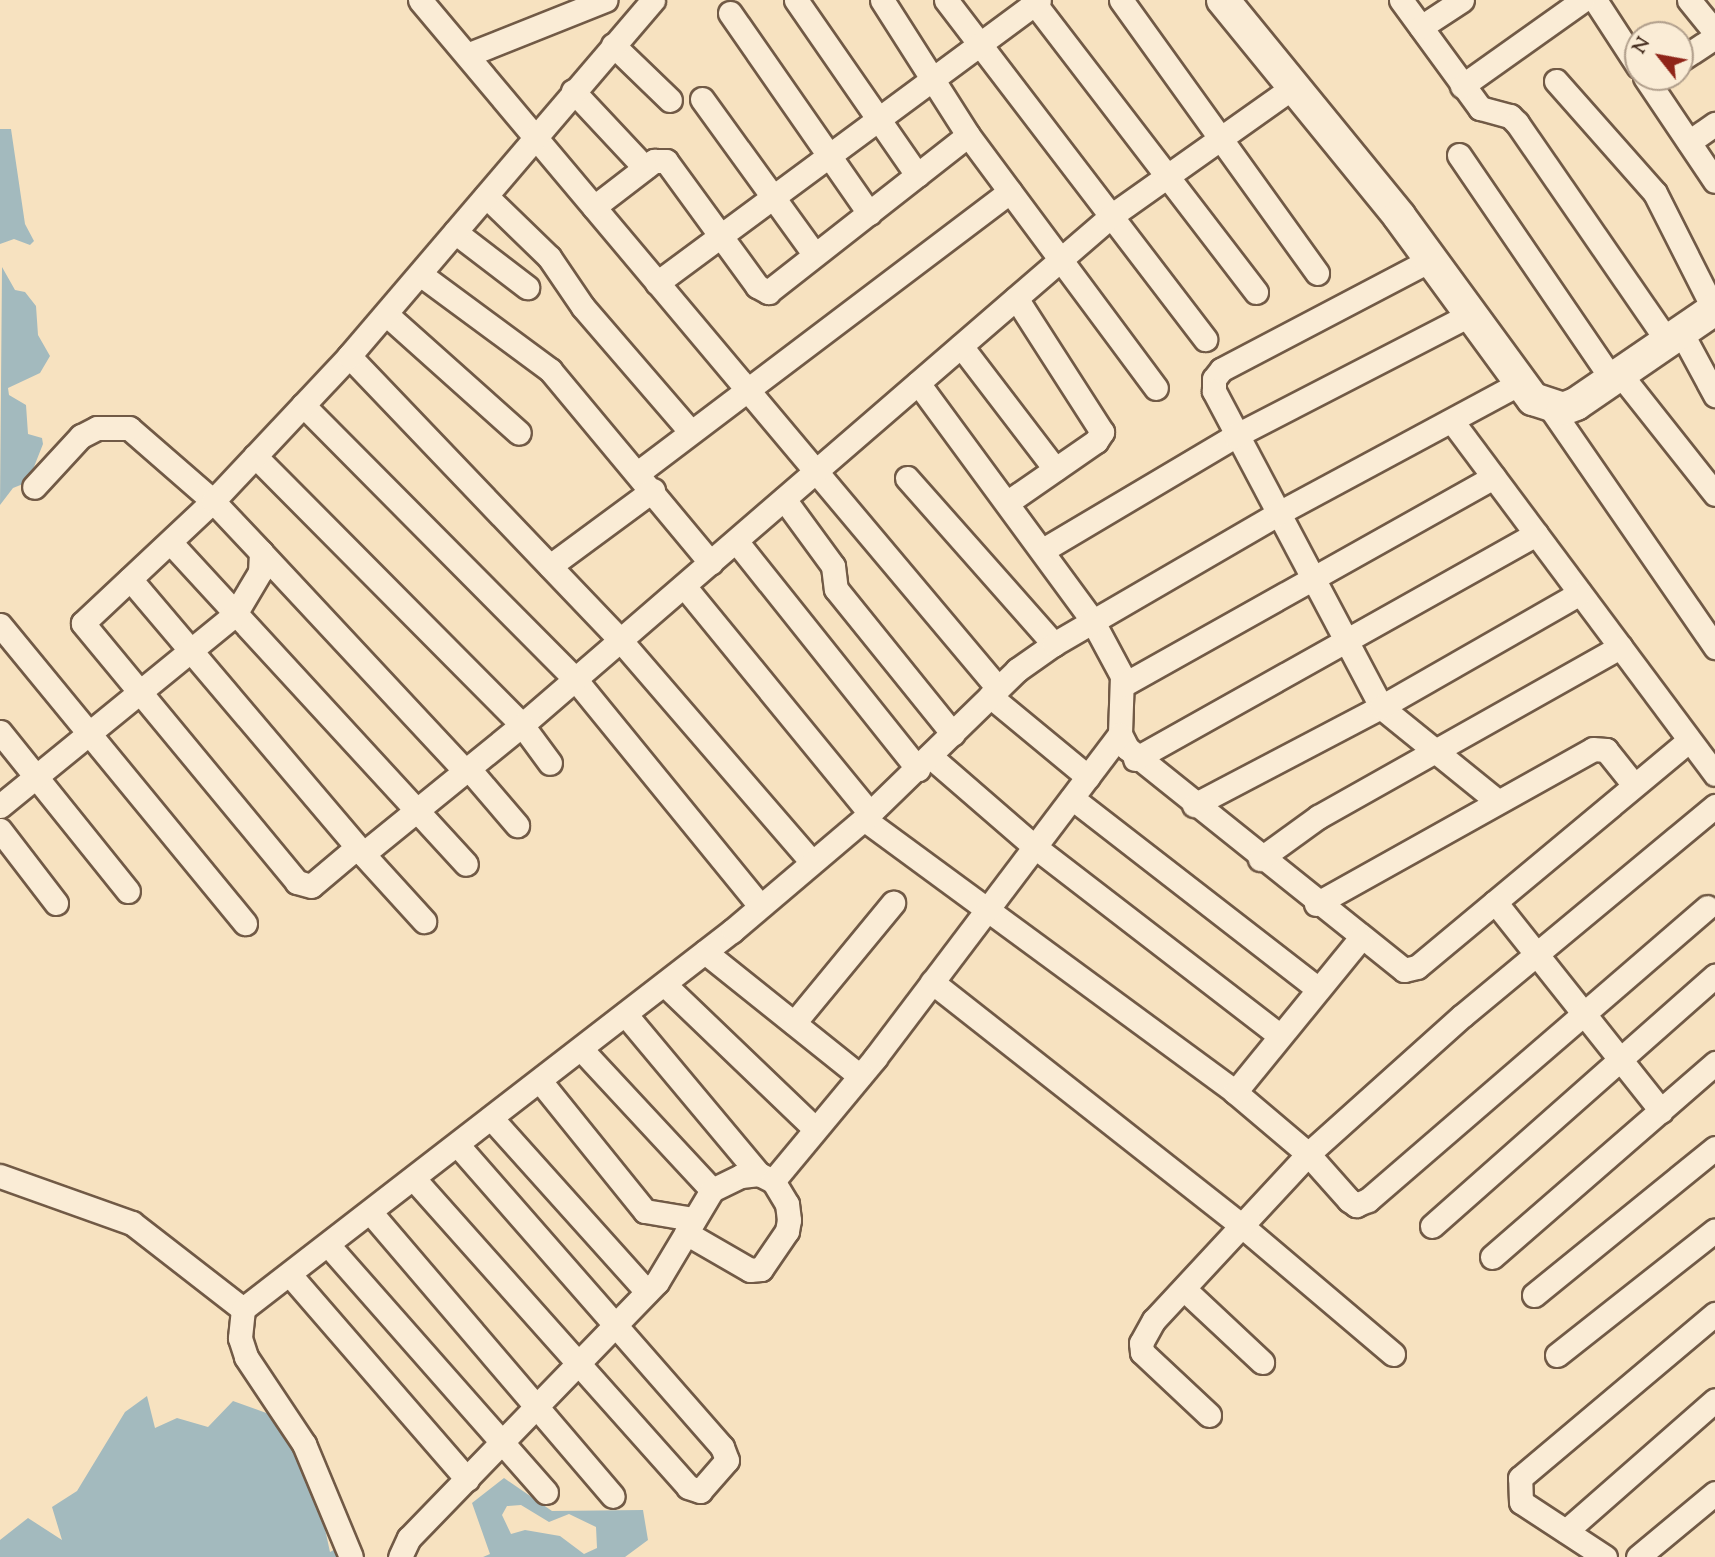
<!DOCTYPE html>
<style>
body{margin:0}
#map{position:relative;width:1715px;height:1557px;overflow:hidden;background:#f7e2c0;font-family:"Sorts Mill Goudy",serif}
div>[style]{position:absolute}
.water>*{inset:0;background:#a3babe}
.roads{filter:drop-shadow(2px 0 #715a46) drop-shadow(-2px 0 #715a46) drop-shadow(0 2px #715a46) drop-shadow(0 -2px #715a46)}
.street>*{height:23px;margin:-11.5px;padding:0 11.5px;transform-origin:11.5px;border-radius:11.5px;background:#faecd6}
.secondary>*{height:32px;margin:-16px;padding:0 16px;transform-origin:16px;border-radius:16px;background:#faecd6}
span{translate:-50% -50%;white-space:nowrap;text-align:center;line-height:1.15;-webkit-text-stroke:5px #faecd6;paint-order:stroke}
.north{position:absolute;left:1624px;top:21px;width:70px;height:70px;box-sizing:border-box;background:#faecd6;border:2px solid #b19f8c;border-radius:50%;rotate:301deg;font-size:19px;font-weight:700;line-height:28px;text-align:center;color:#442c1e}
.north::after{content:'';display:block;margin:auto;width:24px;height:32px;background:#8f2418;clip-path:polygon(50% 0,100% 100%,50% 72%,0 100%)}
</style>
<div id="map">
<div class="water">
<div style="clip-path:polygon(0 129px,11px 129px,25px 224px,34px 241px,30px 245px,14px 239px,0 244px)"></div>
<div style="clip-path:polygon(2px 267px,15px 290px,25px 292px,36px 306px,38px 335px,50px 356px,40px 373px,8px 388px,9px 395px,26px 405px,28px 434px,42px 438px,43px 444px,28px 482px,13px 488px,0 505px)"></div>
<div style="clip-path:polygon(147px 1396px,155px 1428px,177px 1418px,208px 1427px,233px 1401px,280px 1418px,313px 1473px,330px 1552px,343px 1545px,350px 1557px,0 1557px,0 1540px,28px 1518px,62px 1540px,52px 1507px,77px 1491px,125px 1412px)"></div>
<div style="clip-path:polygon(evenodd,504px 1478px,552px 1511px,643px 1510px,648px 1540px,625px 1557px,483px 1557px,490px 1554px,472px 1503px,504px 1478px,521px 1505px,549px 1522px,569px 1514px,596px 1527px,597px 1548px,584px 1554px,560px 1536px,525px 1530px,511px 1534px,502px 1515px,507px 1506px,521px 1505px)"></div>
</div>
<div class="roads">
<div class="street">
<div style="left:420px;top:0;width:899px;rotate:49.97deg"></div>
<div style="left:796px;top:0;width:213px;rotate:55.3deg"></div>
<div style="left:882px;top:0;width:160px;rotate:57.5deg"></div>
<div style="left:968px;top:135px;width:315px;rotate:53.4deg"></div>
<div style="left:946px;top:0;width:427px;rotate:52.6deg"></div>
<div style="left:1032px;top:0;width:368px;rotate:52.5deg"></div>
<div style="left:1121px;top:0;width:336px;rotate:54.3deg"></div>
<div style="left:1401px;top:0;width:134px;rotate:53.8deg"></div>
<div style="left:1480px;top:108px;width:31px;rotate:15deg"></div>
<div style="left:1510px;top:116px;width:10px;rotate:45deg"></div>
<div style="left:1517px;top:123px;width:262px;rotate:55.4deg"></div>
<div style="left:1595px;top:0;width:79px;rotate:56.9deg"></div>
<div style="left:1689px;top:0;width:41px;rotate:50.9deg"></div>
<div style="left:730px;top:13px;width:244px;rotate:55.2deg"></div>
<div style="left:1421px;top:27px;width:49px;rotate:-33.4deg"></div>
<div style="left:613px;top:45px;width:79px;rotate:44deg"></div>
<div style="left:467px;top:55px;width:149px;rotate:-21.7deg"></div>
<div style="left:1680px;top:60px;width:42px;rotate:-33.3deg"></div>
<div style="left:1645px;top:77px;width:125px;rotate:56.1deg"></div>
<div style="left:1556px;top:81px;width:149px;rotate:48.5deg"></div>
<div style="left:1655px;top:193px;width:131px;rotate:63.2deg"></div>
<div style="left:1462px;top:86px;width:148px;rotate:-35.4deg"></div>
<div style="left:573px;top:91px;width:105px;rotate:46.9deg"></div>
<div style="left:702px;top:99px;width:191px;rotate:54.1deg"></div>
<div style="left:1689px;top:142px;width:32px;rotate:-35deg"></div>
<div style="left:1459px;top:155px;width:271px;rotate:55.7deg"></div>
<div style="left:486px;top:196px;width:88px;rotate:44.1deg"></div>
<div style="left:549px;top:257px;width:60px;rotate:55.8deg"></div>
<div style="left:583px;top:307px;width:165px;rotate:49.2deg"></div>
<div style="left:594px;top:207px;width:76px;rotate:-37.5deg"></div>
<div style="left:654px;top:161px;width:12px"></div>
<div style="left:666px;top:161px;width:155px;rotate:53.9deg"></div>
<div style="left:757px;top:286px;width:13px;rotate:29deg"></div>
<div style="left:768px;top:292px;width:254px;rotate:-38.1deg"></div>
<div style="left:455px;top:232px;width:91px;rotate:37.4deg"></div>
<div style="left:1432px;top:259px;width:238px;rotate:152.3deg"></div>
<div style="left:1221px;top:370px;width:11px;rotate:128deg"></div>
<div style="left:1214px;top:379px;width:12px;rotate:90deg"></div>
<div style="left:1214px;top:391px;width:357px;rotate:62.1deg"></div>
<div style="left:1381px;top:707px;width:149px;rotate:39deg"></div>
<div style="left:420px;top:274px;width:162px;rotate:36.4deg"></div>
<div style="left:550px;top:370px;width:251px;rotate:50.2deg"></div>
<div style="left:657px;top:283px;width:475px;rotate:-36.5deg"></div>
<div style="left:386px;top:314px;width:178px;rotate:41.8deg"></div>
<div style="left:1680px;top:330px;width:74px;rotate:61.7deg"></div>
<div style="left:961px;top:346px;width:155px;rotate:52.6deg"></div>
<div style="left:349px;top:356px;width:394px;rotate:46.3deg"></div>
<div style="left:621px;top:641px;width:292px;rotate:49.2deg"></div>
<div style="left:1620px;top:374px;width:153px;rotate:51.6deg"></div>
<div style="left:918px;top:383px;width:294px;rotate:53.7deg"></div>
<div style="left:1092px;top:620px;width:64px;rotate:61.8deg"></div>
<div style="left:1122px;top:676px;width:58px;rotate:92deg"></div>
<div style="left:1120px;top:734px;width:16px;rotate:63deg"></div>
<div style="left:1127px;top:748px;width:355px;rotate:38.7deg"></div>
<div style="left:1404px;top:970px;width:13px;rotate:-13deg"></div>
<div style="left:1417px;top:967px;width:354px;rotate:-39.8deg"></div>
<div style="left:303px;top:405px;width:386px;rotate:45.2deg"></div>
<div style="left:575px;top:679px;width:293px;rotate:50.8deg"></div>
<div style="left:1549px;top:406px;width:293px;rotate:55.4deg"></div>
<div style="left:1452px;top:421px;width:440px;rotate:53.3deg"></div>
<div style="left:255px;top:456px;width:379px;rotate:45.2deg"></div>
<div style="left:522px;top:725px;width:778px;rotate:-40.83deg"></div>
<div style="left:1111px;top:216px;width:223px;rotate:-35.3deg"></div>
<div style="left:639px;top:472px;width:465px;rotate:-37.1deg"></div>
<div style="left:907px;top:478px;width:222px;rotate:48.5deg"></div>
<div style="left:784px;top:499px;width:83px;rotate:53.8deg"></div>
<div style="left:833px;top:566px;width:23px;rotate:83deg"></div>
<div style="left:836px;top:589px;width:186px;rotate:51.1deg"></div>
<div style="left:1008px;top:502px;width:107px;rotate:-34.7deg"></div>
<div style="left:1096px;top:441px;width:11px;rotate:-56deg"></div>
<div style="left:1102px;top:432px;width:159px;rotate:-122.7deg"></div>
<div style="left:736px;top:541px;width:292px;rotate:51.4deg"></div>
<div style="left:170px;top:542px;width:437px;rotate:47.4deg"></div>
<div style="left:1043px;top:550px;width:223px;rotate:-30.7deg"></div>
<div style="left:1235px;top:436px;width:268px;rotate:-27.3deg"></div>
<div style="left:261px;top:552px;width:301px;rotate:47deg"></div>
<div style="left:550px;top:566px;width:128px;rotate:-36.4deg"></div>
<div style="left:130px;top:579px;width:360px;rotate:49.7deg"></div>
<div style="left:363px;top:854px;width:205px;rotate:-39.1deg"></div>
<div style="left:522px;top:725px;width:47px;rotate:53.6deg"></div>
<div style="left:684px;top:586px;width:293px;rotate:50.7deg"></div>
<div style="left:0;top:625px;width:386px;rotate:50.6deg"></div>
<div style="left:1123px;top:685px;width:425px;rotate:-29.3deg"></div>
<div style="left:990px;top:696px;width:127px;rotate:39.6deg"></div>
<div style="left:0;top:732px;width:204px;rotate:51.2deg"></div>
<div style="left:931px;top:757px;width:138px;rotate:40.9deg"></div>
<div style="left:1035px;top:847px;width:309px;rotate:37.6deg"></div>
<div style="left:1135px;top:759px;width:460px;rotate:-29.3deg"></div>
<div style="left:469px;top:769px;width:74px;rotate:49.4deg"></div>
<div style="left:1072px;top:798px;width:311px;rotate:37.8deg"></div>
<div style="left:1194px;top:805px;width:211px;rotate:-27.7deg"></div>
<div style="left:1381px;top:707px;width:229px;rotate:-29.8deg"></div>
<div style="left:0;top:806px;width:303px;rotate:-39.2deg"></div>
<div style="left:235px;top:614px;width:49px;rotate:-59.2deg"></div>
<div style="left:260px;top:572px;width:20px;rotate:-87deg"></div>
<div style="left:261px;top:552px;width:70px;rotate:-133.3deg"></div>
<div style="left:213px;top:501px;width:111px;rotate:-139deg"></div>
<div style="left:129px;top:428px;width:32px;rotate:180deg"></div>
<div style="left:97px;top:428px;width:18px;rotate:153deg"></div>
<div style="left:81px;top:436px;width:69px;rotate:132.7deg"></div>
<div style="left:864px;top:819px;width:461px;rotate:36.3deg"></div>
<div style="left:1235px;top:1092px;width:96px;rotate:40.3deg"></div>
<div style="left:1308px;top:1154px;width:207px;rotate:-41.9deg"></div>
<div style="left:1462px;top:1016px;width:329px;rotate:-39.7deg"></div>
<div style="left:0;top:830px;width:92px;rotate:52.5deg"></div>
<div style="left:355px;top:849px;width:57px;rotate:139.9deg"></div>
<div style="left:311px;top:886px;width:15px;rotate:-164deg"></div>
<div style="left:297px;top:882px;width:336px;rotate:-129.6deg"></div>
<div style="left:83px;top:623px;width:178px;rotate:-43.2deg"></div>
<div style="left:213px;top:501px;width:199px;rotate:-46.8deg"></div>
<div style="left:349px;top:356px;width:468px;rotate:-49.5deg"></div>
<div style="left:363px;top:854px;width:91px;rotate:47.7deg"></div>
<div style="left:1260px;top:859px;width:72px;rotate:-35.9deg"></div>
<div style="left:1318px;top:817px;width:347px;rotate:-29.4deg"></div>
<div style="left:1495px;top:902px;width:267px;rotate:51.5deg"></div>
<div style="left:1316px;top:904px;width:317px;rotate:-29.2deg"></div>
<div style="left:1593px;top:749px;width:13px;rotate:4deg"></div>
<div style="left:1606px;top:750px;width:45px;rotate:51.3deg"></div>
<div style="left:705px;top:952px;width:198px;rotate:38.7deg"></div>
<div style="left:932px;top:982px;width:395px;rotate:38.2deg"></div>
<div style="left:1242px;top:1226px;width:198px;rotate:40.3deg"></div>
<div style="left:664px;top:984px;width:209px;rotate:43.8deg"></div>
<div style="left:625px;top:1014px;width:209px;rotate:50.1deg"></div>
<div style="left:794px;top:1023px;width:156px;rotate:-50.5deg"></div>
<div style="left:581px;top:1049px;width:192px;rotate:47.1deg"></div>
<div style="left:540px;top:1081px;width:167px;rotate:51.1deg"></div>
<div style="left:645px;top:1211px;width:49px;rotate:9.5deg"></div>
<div style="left:1235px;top:1092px;width:198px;rotate:-50.8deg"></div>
<div style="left:492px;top:1119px;width:232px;rotate:48.1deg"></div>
<div style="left:0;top:1176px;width:140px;rotate:19.6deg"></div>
<div style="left:132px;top:1223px;width:140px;rotate:37.8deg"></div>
<div style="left:243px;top:1309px;width:29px;rotate:96deg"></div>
<div style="left:240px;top:1338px;width:20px;rotate:72deg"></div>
<div style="left:246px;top:1357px;width:105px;rotate:56.3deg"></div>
<div style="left:304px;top:1444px;width:122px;rotate:67.4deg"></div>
<div style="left:414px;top:1179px;width:412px;rotate:48.3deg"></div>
<div style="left:688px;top:1487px;width:13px;rotate:18deg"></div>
<div style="left:700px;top:1491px;width:41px;rotate:-48.9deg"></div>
<div style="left:727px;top:1460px;width:14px;rotate:-111deg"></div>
<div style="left:722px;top:1447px;width:401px;rotate:-131.2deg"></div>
<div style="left:371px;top:1213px;width:372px;rotate:49.5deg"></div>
<div style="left:1432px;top:1226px;width:378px;rotate:-41.5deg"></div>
<div style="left:686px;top:1233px;width:74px;rotate:30deg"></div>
<div style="left:750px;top:1270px;width:11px;rotate:-5deg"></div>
<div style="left:761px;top:1269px;width:46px;rotate:-55.6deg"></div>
<div style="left:787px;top:1231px;width:11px;rotate:-80deg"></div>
<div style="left:789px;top:1220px;width:16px;rotate:-97deg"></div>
<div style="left:787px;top:1204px;width:27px;rotate:-121deg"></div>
<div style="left:329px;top:1246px;width:328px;rotate:48.6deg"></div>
<div style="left:1492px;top:1257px;width:296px;rotate:-41deg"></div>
<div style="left:291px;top:1276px;width:269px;rotate:49.1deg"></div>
<div style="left:1184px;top:1289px;width:107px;rotate:43.1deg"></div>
<div style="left:1534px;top:1295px;width:233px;rotate:-39.1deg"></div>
<div style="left:243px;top:1309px;width:619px;rotate:-37.72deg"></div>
<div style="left:733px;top:930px;width:172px;rotate:-40.3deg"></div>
<div style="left:864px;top:819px;width:214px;rotate:-44.2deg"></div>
<div style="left:1017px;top:670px;width:45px;rotate:-35.1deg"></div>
<div style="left:1054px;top:644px;width:258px;rotate:-30.2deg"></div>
<div style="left:1277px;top:514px;width:276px;rotate:-28.3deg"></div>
<div style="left:1557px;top:1355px;width:201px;rotate:-38.3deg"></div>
<div style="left:1209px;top:1415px;width:92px;rotate:-136.8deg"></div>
<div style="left:1142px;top:1352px;width:9px;rotate:-96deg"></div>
<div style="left:1141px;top:1343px;width:26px;rotate:-61deg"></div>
<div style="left:1154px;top:1320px;width:226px;rotate:-47.1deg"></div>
<div style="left:1308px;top:1154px;width:62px;rotate:48.3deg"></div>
<div style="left:1349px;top:1200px;width:9px;rotate:36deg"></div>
<div style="left:1356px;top:1205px;width:13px;rotate:-23deg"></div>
<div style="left:1368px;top:1200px;width:448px;rotate:-40.8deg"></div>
<div style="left:1566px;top:1531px;width:198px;rotate:-41.3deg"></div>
<div style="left:400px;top:1557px;width:21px;rotate:-65deg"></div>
<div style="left:409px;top:1538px;width:356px;rotate:-45.9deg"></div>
<div style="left:657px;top:1282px;width:107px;rotate:-59.1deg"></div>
<div style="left:712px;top:1190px;width:32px;rotate:-26deg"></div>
<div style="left:741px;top:1176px;width:18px;rotate:-6deg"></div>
<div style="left:759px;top:1174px;width:16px;rotate:27deg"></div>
<div style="left:773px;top:1181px;width:160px;rotate:-50.3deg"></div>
<div style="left:875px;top:1058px;width:406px;rotate:-52.9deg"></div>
<div style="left:1605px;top:1557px;width:100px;rotate:-146.8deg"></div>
<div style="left:1521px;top:1502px;width:24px;rotate:-92deg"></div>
<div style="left:1520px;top:1478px;width:255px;rotate:-40.1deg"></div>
<div style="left:1638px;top:1557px;width:100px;rotate:-39.7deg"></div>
</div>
<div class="secondary">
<div style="left:1223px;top:0;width:279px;rotate:50.8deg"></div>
<div style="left:1399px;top:216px;width:227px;rotate:53.8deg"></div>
<div style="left:1533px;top:399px;width:32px;rotate:18deg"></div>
<div style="left:1563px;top:409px;width:14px;rotate:-21deg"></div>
<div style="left:1576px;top:404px;width:168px;rotate:-34.4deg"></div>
</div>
</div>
<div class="north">N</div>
</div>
